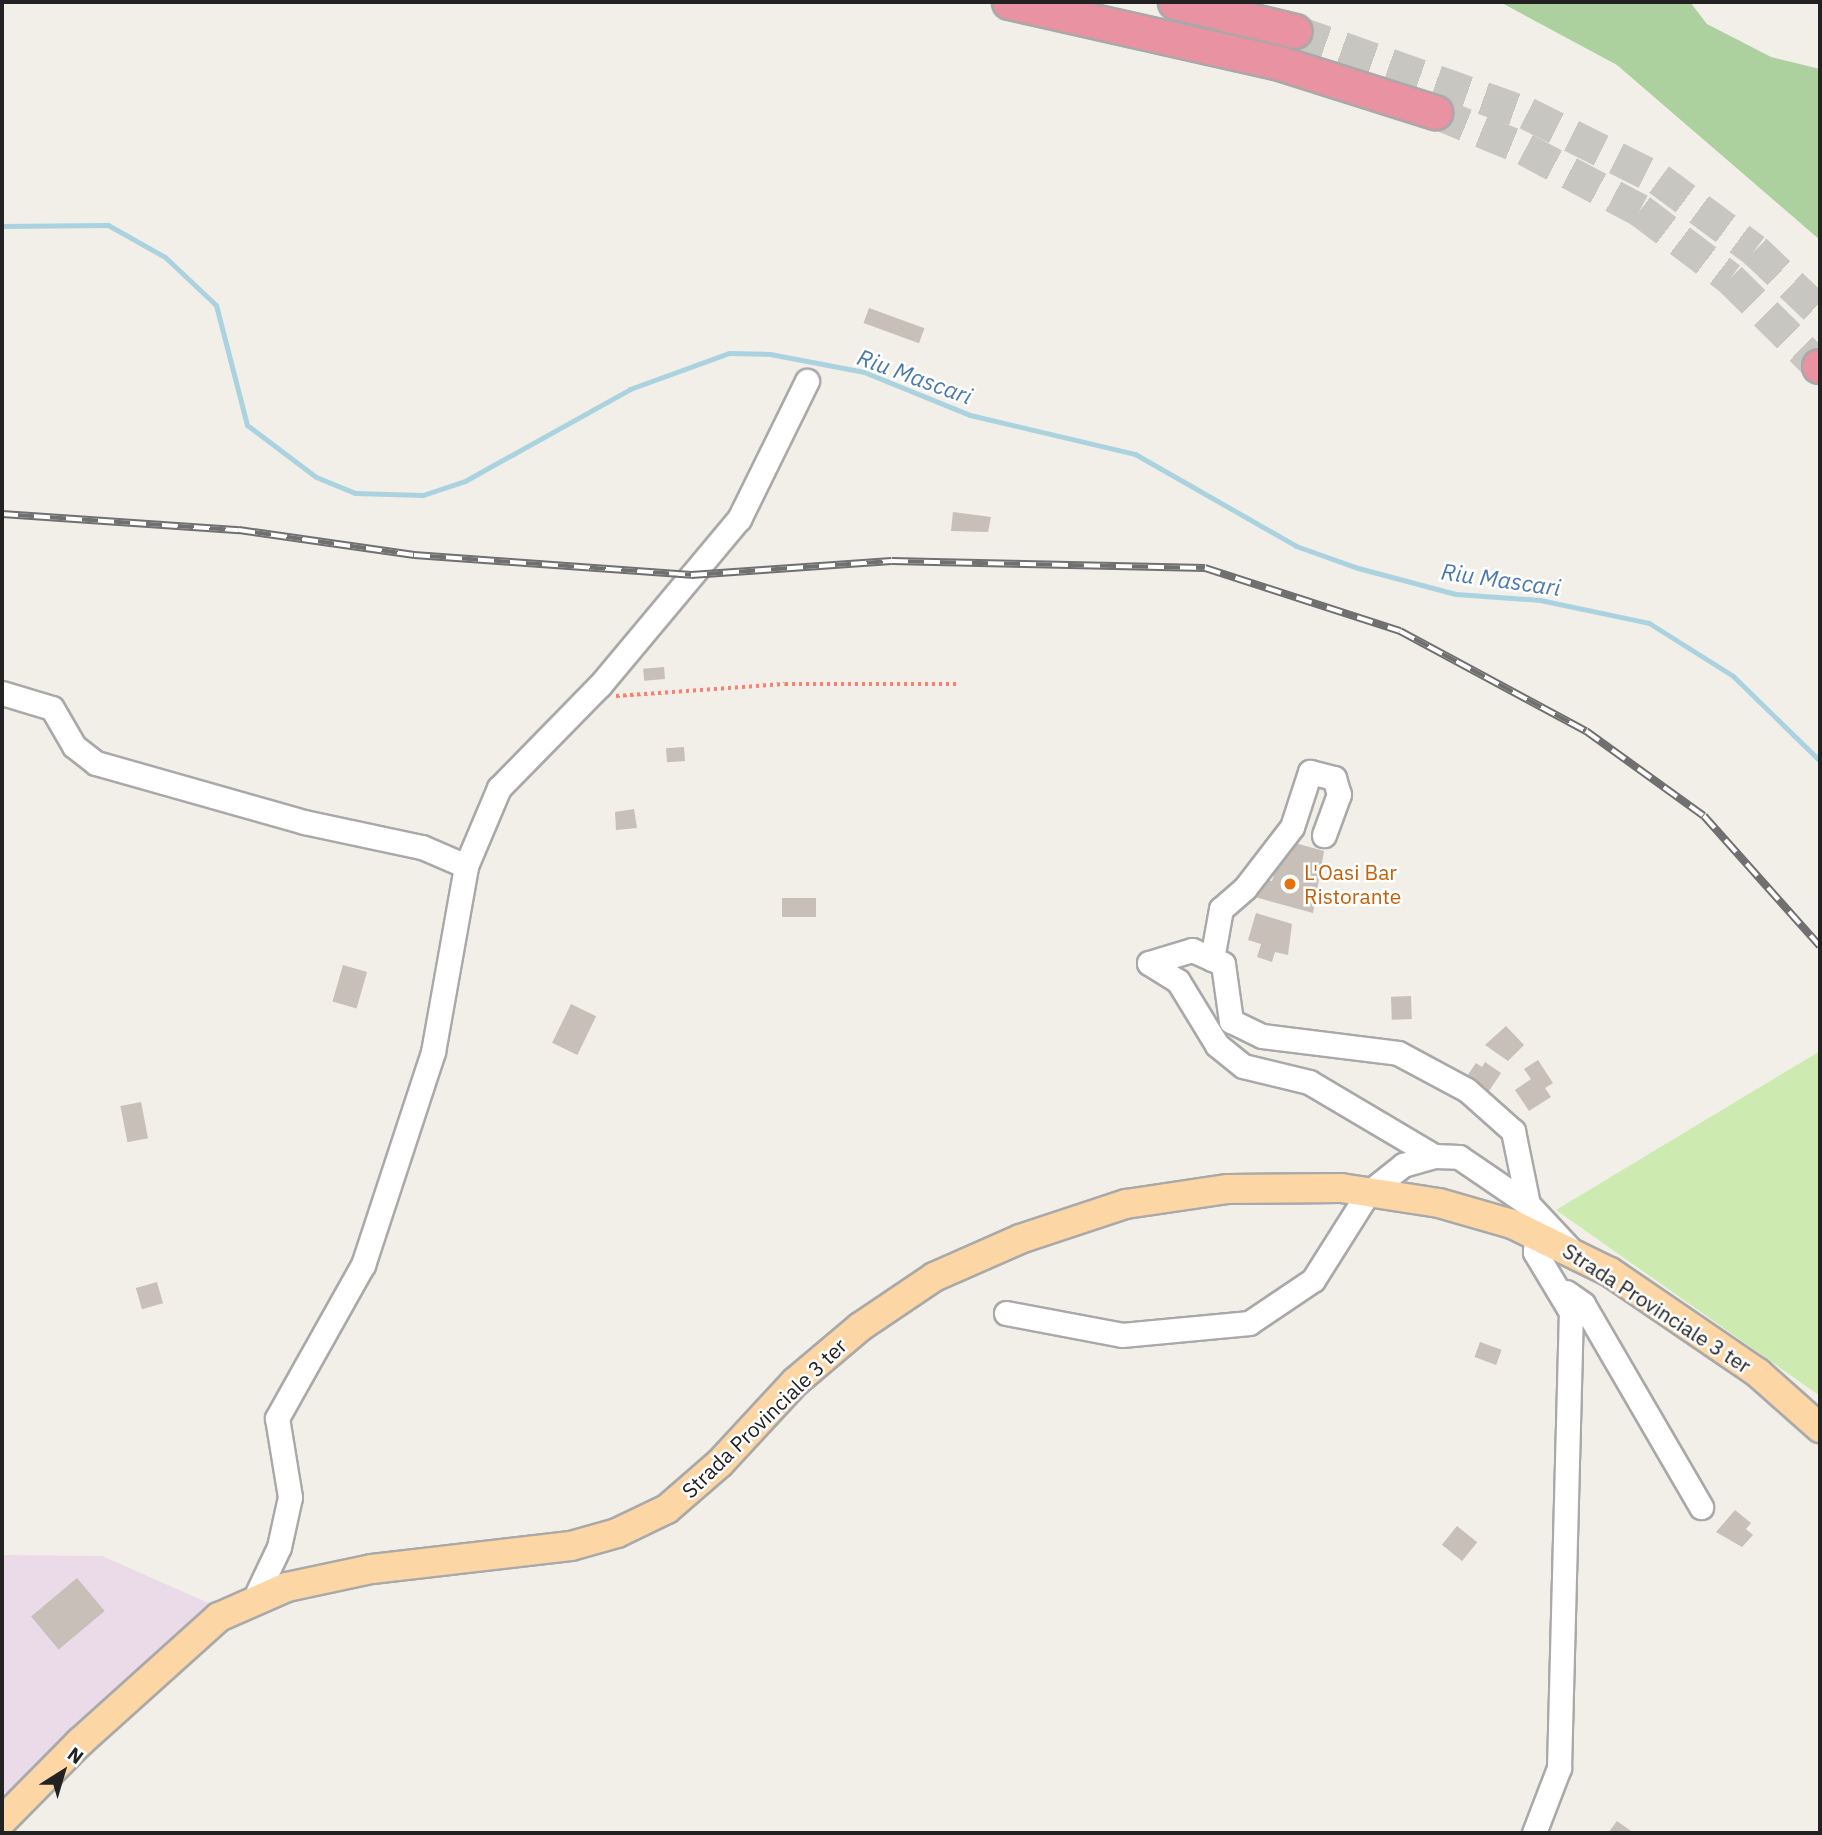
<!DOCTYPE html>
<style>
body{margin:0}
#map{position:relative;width:1822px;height:1835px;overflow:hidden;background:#f2efe9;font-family:"IBM Plex Sans",sans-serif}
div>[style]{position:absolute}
.industrial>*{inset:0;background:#ebdbe8}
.grass>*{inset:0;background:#cdebb0}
.forest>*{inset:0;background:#add19e}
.stream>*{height:5px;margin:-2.5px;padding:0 2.5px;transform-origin:2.5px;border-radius:2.5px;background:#aad3df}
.building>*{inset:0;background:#c7bfb8;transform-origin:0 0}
.highway-tunnel>*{height:33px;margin-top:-16.5px;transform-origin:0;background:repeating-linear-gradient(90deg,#c8c6c1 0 33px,transparent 0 50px)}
.path>*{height:3.5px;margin-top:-1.75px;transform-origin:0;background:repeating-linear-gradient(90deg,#fa8072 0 3.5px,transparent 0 7px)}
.roads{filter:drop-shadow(2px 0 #a9a9a9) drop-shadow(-2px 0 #a9a9a9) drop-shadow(0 2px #a9a9a9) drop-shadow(0 -2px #a9a9a9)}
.minor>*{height:23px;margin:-11.5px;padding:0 11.5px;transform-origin:11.5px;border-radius:11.5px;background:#fff}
.major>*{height:28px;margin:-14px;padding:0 14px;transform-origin:14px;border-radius:14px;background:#fcd6a4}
.highway>*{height:33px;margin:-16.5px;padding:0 16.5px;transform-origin:16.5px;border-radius:16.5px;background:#e892a2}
.rail>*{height:8px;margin-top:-4px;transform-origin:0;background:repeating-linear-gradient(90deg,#fff 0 16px,#707070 0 32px);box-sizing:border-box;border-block:2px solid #707070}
.dots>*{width:19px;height:19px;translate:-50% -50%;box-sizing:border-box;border:4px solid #fff;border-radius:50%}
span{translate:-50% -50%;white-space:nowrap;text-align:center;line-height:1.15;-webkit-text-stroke:5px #fff;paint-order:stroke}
.food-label{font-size:21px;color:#c56008}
.left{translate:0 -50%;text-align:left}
.street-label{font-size:21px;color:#222}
.water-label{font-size:23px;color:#4a7aab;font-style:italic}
.frame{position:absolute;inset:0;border:4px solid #222;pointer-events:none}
.north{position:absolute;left:28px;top:1737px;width:70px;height:70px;-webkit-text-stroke:5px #fff;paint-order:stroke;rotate:37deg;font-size:19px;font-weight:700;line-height:28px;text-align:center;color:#222}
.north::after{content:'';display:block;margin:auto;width:24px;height:32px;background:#222;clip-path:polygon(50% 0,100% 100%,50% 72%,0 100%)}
</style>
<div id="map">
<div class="industrial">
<div style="clip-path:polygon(2px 1555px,102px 1556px,211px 1604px,18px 1789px,2px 1794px)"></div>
</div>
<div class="grass">
<div style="clip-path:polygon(1820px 1051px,1820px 1396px,1556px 1210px)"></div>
</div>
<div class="forest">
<div style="clip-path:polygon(1500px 2px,1690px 2px,1707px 24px,1771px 57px,1820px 69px,1820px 240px,1617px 65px)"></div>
</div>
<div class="stream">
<div style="left:2px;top:226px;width:106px;rotate:-0.5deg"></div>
<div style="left:108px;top:225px;width:65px;rotate:29.3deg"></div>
<div style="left:165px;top:257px;width:70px;rotate:43.3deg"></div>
<div style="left:216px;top:305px;width:124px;rotate:75.5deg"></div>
<div style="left:247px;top:425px;width:86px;rotate:37deg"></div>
<div style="left:316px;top:477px;width:42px;rotate:22.3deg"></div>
<div style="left:355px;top:493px;width:68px;rotate:1.7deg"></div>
<div style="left:423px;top:495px;width:44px;rotate:-18.4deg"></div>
<div style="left:465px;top:481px;width:189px;rotate:-29.1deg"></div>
<div style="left:630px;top:389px;width:105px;rotate:-20deg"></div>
<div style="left:729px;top:353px;width:41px;rotate:1.4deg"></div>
<div style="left:770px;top:354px;width:96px;rotate:10.8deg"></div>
<div style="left:864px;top:372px;width:114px;rotate:22.1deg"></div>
<div style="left:970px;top:415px;width:170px;rotate:13.3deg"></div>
<div style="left:1135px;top:454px;width:185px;rotate:29.7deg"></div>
<div style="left:1296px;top:546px;width:66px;rotate:19.5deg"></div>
<div style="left:1358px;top:568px;width:101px;rotate:14.9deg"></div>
<div style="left:1456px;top:594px;width:84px;rotate:4.1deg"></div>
<div style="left:1540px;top:600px;width:111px;rotate:11.9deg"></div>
<div style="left:1649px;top:623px;width:99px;rotate:32.2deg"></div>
<div style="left:1733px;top:676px;width:122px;rotate:44.3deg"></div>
</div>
<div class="building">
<div style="left:869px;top:308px;width:59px;height:16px;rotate:20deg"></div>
<div style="clip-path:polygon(953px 512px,991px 517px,988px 532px,951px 531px)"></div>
<div style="left:664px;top:667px;width:12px;height:21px;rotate:85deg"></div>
<div style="left:684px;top:747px;width:14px;height:18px;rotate:86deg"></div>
<div style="clip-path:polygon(634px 809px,637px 828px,616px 830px,615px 812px)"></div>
<div style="clip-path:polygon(1284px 840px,1324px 851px,1313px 913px,1255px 897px,1260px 878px,1272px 881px)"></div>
<div style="left:816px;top:898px;width:19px;height:34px;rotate:90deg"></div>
<div style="clip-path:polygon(1256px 913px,1292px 924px,1288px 955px,1275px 952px,1272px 962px,1257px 957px,1261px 944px,1248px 940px)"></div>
<div style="left:343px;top:965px;width:25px;height:38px;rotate:16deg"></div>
<div style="left:1411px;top:996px;width:23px;height:20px;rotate:88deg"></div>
<div style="left:571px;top:1004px;width:28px;height:43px;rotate:26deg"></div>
<div style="clip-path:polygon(1506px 1026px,1524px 1045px,1508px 1061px,1485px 1045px)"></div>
<div style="clip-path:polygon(1538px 1060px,1553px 1083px,1545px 1088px,1551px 1097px,1529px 1111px,1515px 1090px,1531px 1079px,1524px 1069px)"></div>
<div style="clip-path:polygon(1485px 1062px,1501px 1073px,1489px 1091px,1467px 1076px,1476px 1063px,1482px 1067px)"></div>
<div style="left:141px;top:1102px;width:37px;height:21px;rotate:79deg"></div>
<div style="left:157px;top:1282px;width:22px;height:22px;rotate:74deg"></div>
<div style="left:1480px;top:1342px;width:23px;height:16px;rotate:20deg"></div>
<div style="clip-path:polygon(1735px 1510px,1751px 1523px,1746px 1529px,1753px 1535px,1742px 1547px,1716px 1532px)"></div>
<div style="left:1457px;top:1526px;width:26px;height:24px;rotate:39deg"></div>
<div style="left:77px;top:1578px;width:43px;height:60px;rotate:50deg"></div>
<div style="clip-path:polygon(1617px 1821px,1631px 1831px,1629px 1833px,1608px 1833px)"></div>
</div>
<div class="highway-tunnel">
<div style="left:1295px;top:31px;width:246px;rotate:19.5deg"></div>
<div style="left:1527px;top:113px;width:148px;rotate:26.6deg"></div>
<div style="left:1659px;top:179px;width:119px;rotate:36.5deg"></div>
<div style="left:1755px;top:250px;width:90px;rotate:43.6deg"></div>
<div style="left:1435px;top:112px;width:97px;rotate:22.3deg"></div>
<div style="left:1525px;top:149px;width:130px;rotate:27.9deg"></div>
<div style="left:1640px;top:210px;width:113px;rotate:37.1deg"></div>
<div style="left:1730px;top:278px;width:125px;rotate:44.7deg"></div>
</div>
<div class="path">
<div style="left:616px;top:696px;width:169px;rotate:-4.1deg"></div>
<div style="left:785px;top:684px;width:175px"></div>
</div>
<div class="roads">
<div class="minor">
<div style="left:2px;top:693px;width:52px;rotate:16.7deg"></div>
<div style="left:52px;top:708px;width:44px;rotate:59.9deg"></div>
<div style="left:74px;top:746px;width:28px;rotate:38deg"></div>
<div style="left:96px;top:763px;width:216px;rotate:15.8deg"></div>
<div style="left:304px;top:822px;width:121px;rotate:12deg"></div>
<div style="left:422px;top:847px;width:48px;rotate:23.4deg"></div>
<div style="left:1212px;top:959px;width:51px;rotate:-79.8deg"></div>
<div style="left:1221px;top:909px;width:32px;rotate:-41deg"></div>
<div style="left:1245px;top:888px;width:77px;rotate:-52.4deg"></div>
<div style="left:1292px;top:827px;width:58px;rotate:-71.9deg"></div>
<div style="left:1310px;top:772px;width:25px;rotate:14deg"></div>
<div style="left:1334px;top:778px;width:17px;rotate:73deg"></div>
<div style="left:1339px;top:794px;width:44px;rotate:110.1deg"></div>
<div style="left:1149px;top:963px;width:45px;rotate:-16.8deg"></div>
<div style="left:1192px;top:950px;width:34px;rotate:24deg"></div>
<div style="left:1223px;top:964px;width:58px;rotate:82deg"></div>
<div style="left:1231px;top:1021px;width:34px;rotate:26deg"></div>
<div style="left:1262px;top:1036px;width:137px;rotate:7.1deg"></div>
<div style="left:1398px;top:1053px;width:78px;rotate:28.2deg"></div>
<div style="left:1467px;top:1090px;width:62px;rotate:41.7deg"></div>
<div style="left:1513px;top:1131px;width:75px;rotate:78.4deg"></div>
<div style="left:1149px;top:963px;width:34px;rotate:32deg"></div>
<div style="left:1178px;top:981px;width:75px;rotate:58.6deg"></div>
<div style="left:1217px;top:1045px;width:33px;rotate:39deg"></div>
<div style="left:1243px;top:1066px;width:68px;rotate:13.6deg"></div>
<div style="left:1309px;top:1082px;width:145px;rotate:30.6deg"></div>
<div style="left:1566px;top:1292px;width:21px;rotate:35deg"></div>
<div style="left:1583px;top:1304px;width:235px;rotate:59.8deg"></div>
<div style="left:1006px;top:1313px;width:118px;rotate:10.7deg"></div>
<div style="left:1122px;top:1335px;width:128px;rotate:-5.4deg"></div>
<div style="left:1249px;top:1323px;width:77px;rotate:-33.9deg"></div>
<div style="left:1313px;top:1280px;width:103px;rotate:-57.7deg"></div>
<div style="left:1368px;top:1193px;width:45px;rotate:-38.7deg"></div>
<div style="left:1403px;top:1165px;width:32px;rotate:-16deg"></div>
<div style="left:1434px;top:1156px;width:25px;rotate:2deg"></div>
<div style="left:1459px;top:1157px;width:83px;rotate:34.3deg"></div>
<div style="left:1528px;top:1204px;width:60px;rotate:47deg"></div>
<div style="left:253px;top:1602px;width:61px;rotate:-64.7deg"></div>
<div style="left:279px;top:1547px;width:51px;rotate:-77.6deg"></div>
<div style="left:290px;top:1497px;width:80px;rotate:-99.3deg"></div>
<div style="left:277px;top:1418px;width:176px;rotate:-60.7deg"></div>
<div style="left:363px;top:1265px;width:224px;rotate:-71.8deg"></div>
<div style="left:433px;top:1052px;width:189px;rotate:-79.9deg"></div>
<div style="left:466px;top:866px;width:85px;rotate:-67.1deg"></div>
<div style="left:499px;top:788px;width:144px;rotate:-45.6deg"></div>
<div style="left:600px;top:685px;width:217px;rotate:-50.1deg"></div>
<div style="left:739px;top:519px;width:154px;rotate:-63.8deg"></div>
<div style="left:1534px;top:1833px;width:70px;rotate:-69deg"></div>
<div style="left:1559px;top:1768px;width:456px;rotate:-88.5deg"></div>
<div style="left:1571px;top:1312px;width:70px;rotate:-121deg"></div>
<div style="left:1535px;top:1252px;width:18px;rotate:-87deg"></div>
</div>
<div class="major">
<div style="left:2px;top:1821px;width:111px;rotate:-45.4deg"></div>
<div style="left:80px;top:1742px;width:187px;rotate:-42deg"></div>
<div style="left:219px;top:1617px;width:74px;rotate:-23.8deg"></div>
<div style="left:287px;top:1587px;width:87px;rotate:-12deg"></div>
<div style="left:372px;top:1569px;width:200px;rotate:-6.6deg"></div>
<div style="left:571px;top:1546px;width:48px;rotate:-15.8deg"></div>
<div style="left:617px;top:1533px;width:55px;rotate:-25.6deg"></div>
<div style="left:667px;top:1509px;width:70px;rotate:-41deg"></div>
<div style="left:720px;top:1463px;width:110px;rotate:-47.2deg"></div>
<div style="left:795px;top:1382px;width:85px;rotate:-40.2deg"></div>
<div style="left:860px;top:1327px;width:89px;rotate:-34deg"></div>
<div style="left:934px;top:1277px;width:94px;rotate:-23.8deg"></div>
<div style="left:1020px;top:1239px;width:112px;rotate:-18.3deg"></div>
<div style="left:1126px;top:1204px;width:103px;rotate:-8.4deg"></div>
<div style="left:1228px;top:1189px;width:113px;rotate:-0.5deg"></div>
<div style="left:1341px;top:1188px;width:99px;rotate:8.7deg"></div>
<div style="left:1439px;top:1203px;width:76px;rotate:16deg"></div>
<div style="left:1512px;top:1224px;width:109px;rotate:26.1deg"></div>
<div style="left:1610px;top:1272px;width:179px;rotate:34.3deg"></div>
<div style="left:1758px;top:1373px;width:83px;rotate:41.6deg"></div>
</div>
<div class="highway">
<div style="left:1009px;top:2px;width:274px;rotate:12.7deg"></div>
<div style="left:1276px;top:62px;width:167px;rotate:17.5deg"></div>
<div style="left:1175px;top:2px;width:123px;rotate:13.6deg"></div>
<div style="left:1819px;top:366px;width:1px"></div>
</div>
</div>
<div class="rail">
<div style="left:2px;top:514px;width:238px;rotate:3.9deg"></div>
<div style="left:239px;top:530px;width:177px;rotate:8.1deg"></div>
<div style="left:414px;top:555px;width:278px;rotate:4.1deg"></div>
<div style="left:691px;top:575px;width:201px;rotate:-4deg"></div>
<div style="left:892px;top:561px;width:313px;rotate:1.3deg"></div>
<div style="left:1205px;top:568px;width:205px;rotate:17.9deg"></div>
<div style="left:1400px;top:631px;width:211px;rotate:28.3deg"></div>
<div style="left:1586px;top:731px;width:145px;rotate:35.8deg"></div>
<div style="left:1704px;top:816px;width:174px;rotate:48.3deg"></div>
</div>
<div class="dots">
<div style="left:1290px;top:884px;background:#e8710a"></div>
</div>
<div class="food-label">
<span class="left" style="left:1304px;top:884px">L'Oasi Bar<br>Ristorante</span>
</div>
<div class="street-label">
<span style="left:1657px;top:1308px;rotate:33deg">Strada Provinciale 3 ter</span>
<span style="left:764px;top:1418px;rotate:-44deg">Strada Provinciale 3 ter</span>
</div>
<div class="water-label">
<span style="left:915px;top:376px;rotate:20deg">Riu Mascari</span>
<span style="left:1501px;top:579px;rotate:8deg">Riu Mascari</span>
</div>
<div class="frame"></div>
<div class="north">N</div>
</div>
